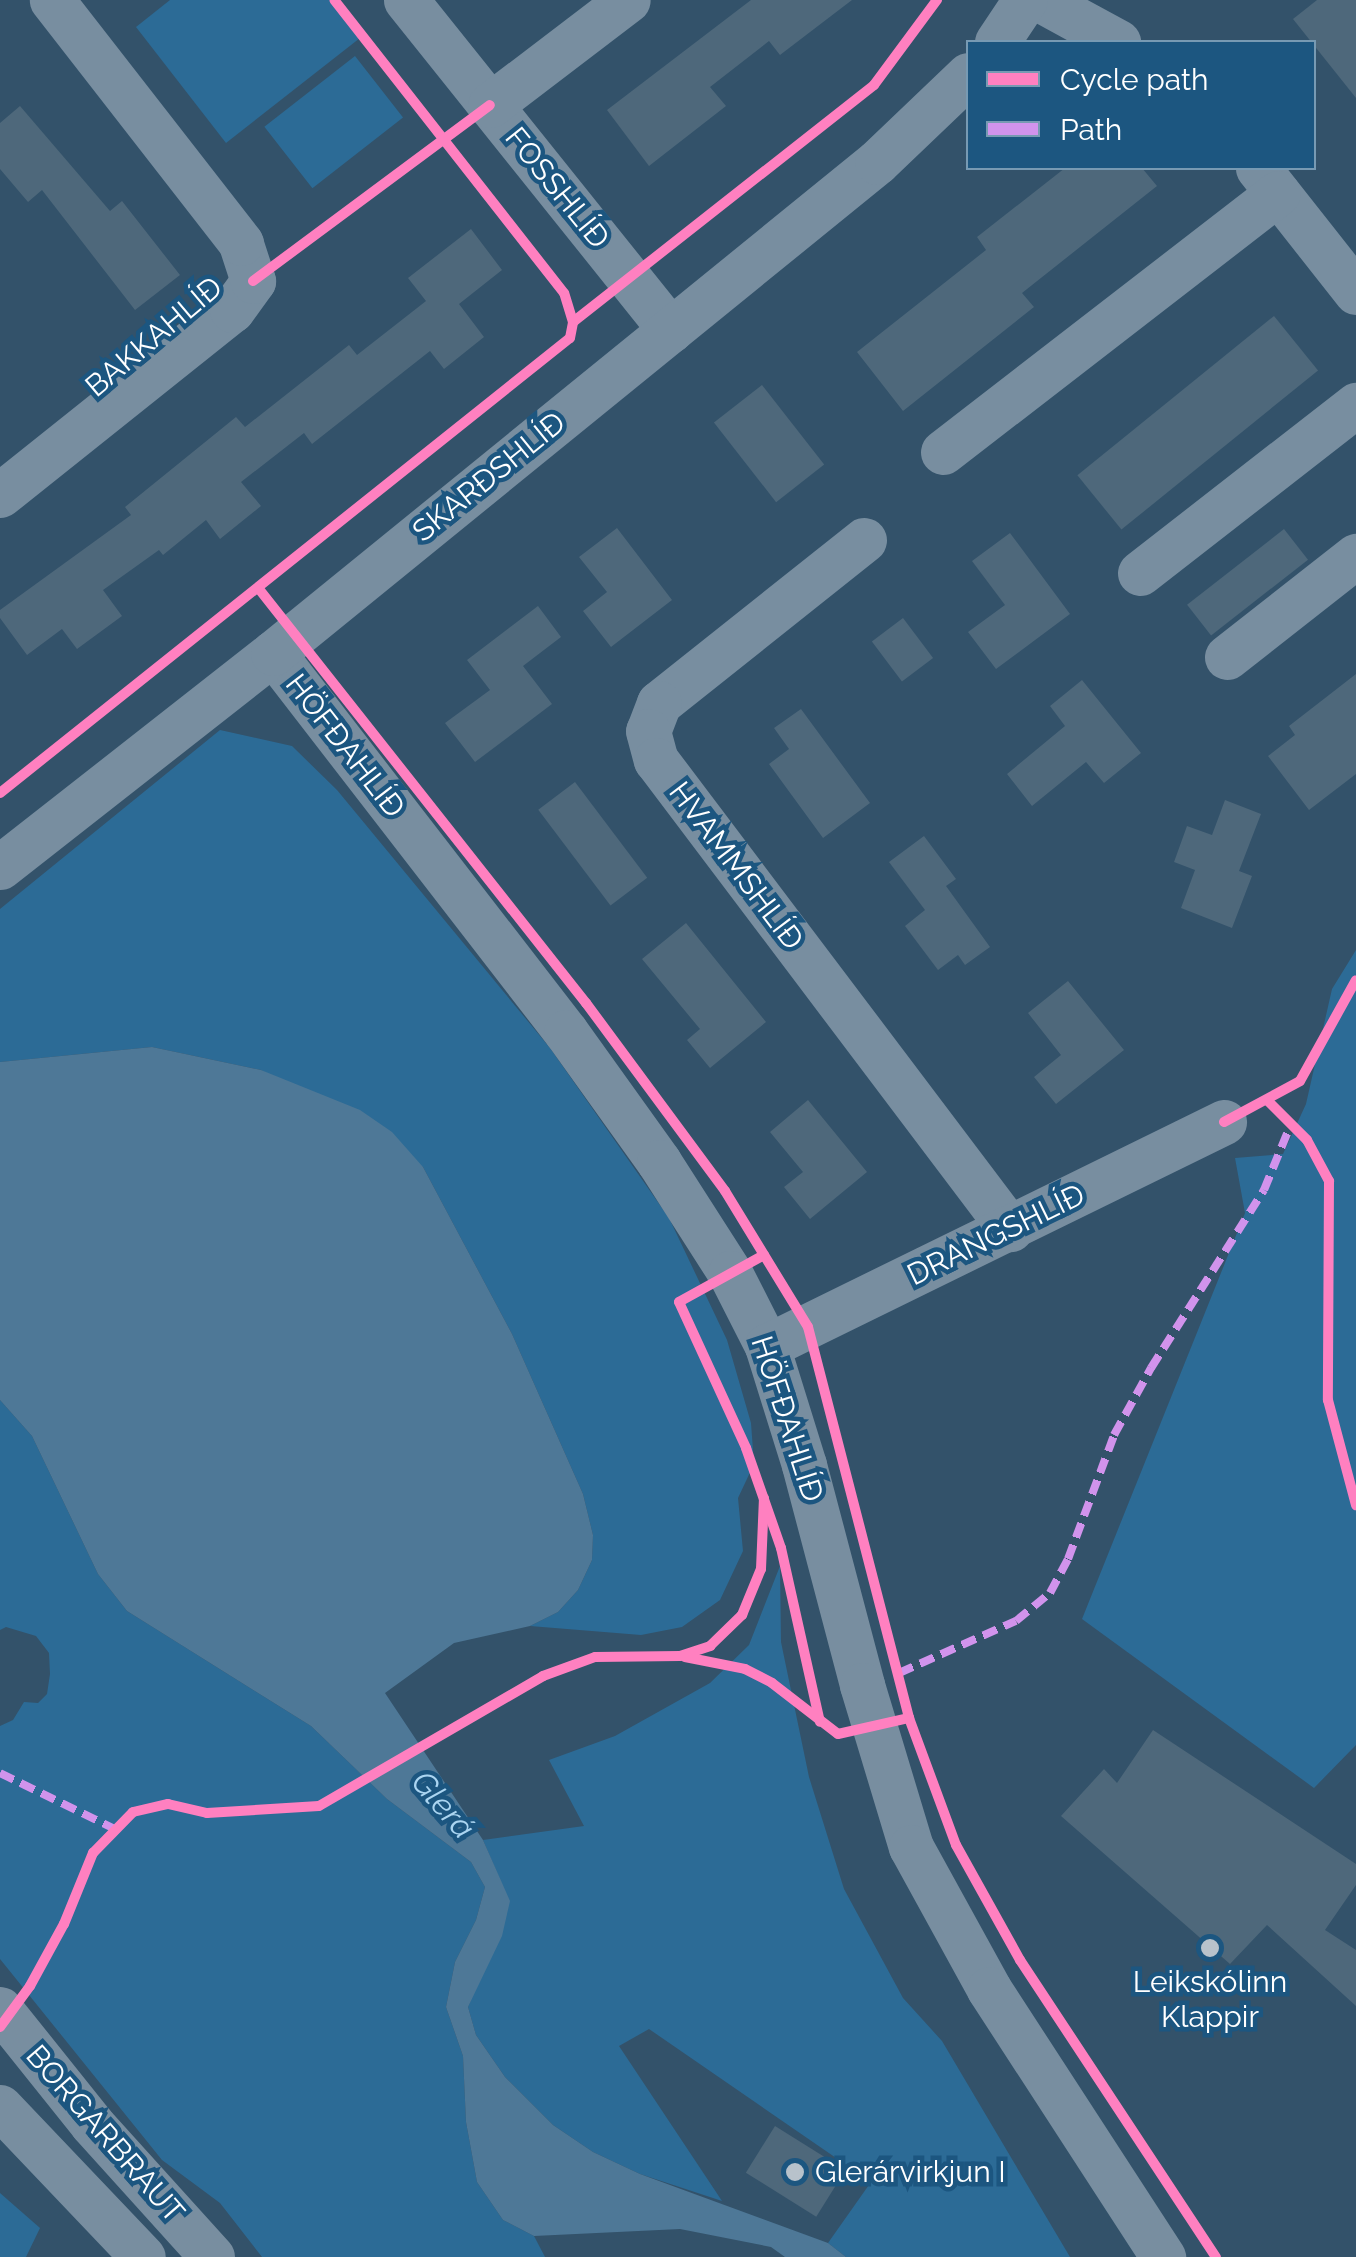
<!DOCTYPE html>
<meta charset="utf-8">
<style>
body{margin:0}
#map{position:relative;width:1356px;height:2257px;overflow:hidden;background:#33526a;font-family:Raleway,sans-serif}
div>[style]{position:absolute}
.green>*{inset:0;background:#2c6b96;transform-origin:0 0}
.water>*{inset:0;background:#4e7897}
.building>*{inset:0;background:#4e687b;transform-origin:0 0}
.minor>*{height:45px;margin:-22.5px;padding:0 22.5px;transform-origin:22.5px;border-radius:22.5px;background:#788ea0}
.quiet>*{height:8px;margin-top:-4px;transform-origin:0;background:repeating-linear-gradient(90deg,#d193ec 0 15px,transparent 0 23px)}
.cycleway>*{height:10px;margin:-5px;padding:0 5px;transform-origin:5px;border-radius:5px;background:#ff80c0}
.dots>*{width:28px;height:28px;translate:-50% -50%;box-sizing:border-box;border:5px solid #1c5680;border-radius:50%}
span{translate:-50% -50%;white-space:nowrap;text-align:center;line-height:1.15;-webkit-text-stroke:9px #1c5680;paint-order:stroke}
.street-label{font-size:30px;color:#fff}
.poi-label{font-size:30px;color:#fff}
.left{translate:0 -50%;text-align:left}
.water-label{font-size:32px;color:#abd5f1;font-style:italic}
.legend{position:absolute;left:966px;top:40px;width:350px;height:130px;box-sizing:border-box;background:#1c5680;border:2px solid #779ab3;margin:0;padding:12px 18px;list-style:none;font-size:30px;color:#fff}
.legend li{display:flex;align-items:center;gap:20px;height:50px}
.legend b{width:50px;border:2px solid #779ab3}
</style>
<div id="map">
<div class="green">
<div style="clip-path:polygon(170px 0,330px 0,360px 38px,226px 143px,136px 27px)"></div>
<div style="left:355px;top:56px;width:78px;height:115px;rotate:52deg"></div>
<div style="clip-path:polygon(220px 730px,292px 746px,337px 790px,550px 1048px,669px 1218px,727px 1340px,751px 1423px,754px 1464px,738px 1498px,743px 1551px,720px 1600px,682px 1627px,641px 1635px,530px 1626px,558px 1612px,578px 1590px,592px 1560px,593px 1535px,583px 1494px,512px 1334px,423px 1167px,261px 1070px,152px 1047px,0 1062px,0 909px)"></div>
<div style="clip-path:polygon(1356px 950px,1356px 1745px,1314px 1788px,1082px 1619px,1245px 1213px,1235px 1158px,1283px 1154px,1306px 1104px,1332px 989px)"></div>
<div style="clip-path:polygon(0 1400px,32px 1436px,98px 1574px,127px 1611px,311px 1726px,387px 1799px,471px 1862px,485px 1887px,476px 1920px,455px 1962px,446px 2007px,463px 2056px,466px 2122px,477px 2182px,503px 2220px,534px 2236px,545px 2257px,262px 2257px,220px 2203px,162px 2160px,0 1959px,0 1726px,13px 1720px,24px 1702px,38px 1703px,47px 1694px,50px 1674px,49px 1653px,36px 1636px,6px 1627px,0 1630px)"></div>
<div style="clip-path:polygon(780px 1566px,781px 1642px,809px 1777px,844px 1889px,903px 1998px,942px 2041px,1070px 2257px,846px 2257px,828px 2243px,871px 2182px,649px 2029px,619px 2046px,722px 2201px,640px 2174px,593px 2152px,553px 2125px,505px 2077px,476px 2035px,468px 2007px,509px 1901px,483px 1840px,584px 1826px,549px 1760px,615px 1736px,710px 1683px,749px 1645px)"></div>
<div style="clip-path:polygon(0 2193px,40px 2228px,26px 2257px,0 2257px)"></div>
</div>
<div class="water">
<div style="clip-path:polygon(152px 1047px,261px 1070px,360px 1110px,392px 1132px,423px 1167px,512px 1334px,583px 1494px,593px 1535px,592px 1560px,578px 1590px,558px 1612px,530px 1626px,454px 1643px,385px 1693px,483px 1840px,510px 1901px,502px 1936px,468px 2007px,476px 2035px,505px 2077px,553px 2125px,593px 2152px,640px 2174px,828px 2243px,846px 2257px,785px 2257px,771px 2247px,680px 2229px,534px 2236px,503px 2220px,477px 2182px,466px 2122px,463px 2056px,446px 2007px,455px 1962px,476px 1920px,485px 1887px,471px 1862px,387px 1799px,311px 1726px,127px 1611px,98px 1574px,32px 1436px,0 1400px,0 1062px)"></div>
</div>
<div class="building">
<div style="clip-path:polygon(751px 0,852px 0,780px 55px,769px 41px,710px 87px,726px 106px,649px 166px,607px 110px)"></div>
<div style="clip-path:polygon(1317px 0,1356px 0,1356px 98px,1293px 19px)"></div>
<div style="clip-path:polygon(20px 106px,110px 211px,122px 201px,180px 275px,135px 310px,42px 190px,28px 202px,0 169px,0 123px)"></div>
<div style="clip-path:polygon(1065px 168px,1142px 168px,1157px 186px,1022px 293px,1034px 307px,903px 411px,857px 352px,986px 250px,977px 237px)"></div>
<div style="clip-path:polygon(471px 229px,502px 270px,459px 304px,484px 337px,444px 369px,430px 351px,312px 444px,304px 433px,241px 482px,261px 506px,220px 539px,206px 520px,163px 555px,159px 550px,103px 590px,122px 616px,77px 649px,62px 629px,27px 655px,0 618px,0 610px,131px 515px,125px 507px,236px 417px,245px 427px,349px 345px,357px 355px,426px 301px,408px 278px)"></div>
<div style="left:1274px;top:316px;width:70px;height:253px;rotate:51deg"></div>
<div style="left:762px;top:385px;width:101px;height:61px;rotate:52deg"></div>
<div style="clip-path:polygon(617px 528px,672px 600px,611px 647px,583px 611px,607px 592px,579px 557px)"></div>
<div style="left:1284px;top:529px;width:39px;height:123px;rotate:52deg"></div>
<div style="clip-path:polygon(1010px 533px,1070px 614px,996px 669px,968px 632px,1005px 605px,972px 561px)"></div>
<div style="clip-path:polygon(538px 606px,561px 637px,523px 666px,552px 704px,475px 762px,445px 723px,490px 690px,467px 660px)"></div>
<div style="left:903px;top:618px;width:50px;height:39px;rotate:53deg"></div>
<div style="clip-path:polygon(1356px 674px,1356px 774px,1309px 810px,1268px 756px,1295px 735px,1289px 726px)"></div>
<div style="clip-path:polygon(1082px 680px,1141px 753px,1104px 783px,1086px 762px,1032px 806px,1007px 774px,1065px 726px,1050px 706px)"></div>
<div style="clip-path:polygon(801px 709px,870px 803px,823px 838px,769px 764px,789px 749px,774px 728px)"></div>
<div style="left:575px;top:782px;width:120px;height:46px;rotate:53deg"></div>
<div style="clip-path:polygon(1225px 800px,1261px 814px,1239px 871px,1252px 876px,1232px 928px,1181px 908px,1195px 870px,1174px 862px,1187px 826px,1212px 835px)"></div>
<div style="clip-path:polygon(924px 836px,956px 879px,946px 886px,990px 947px,965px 965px,958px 955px,938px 970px,905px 926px,925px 910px,889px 862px)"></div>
<div style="clip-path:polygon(686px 923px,766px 1022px,710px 1068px,687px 1040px,700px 1029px,642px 959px)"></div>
<div style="clip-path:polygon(1068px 981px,1124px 1050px,1056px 1104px,1034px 1077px,1061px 1055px,1028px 1013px)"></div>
<div style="clip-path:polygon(808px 1100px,867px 1172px,810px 1219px,784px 1187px,803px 1172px,770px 1132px)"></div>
<div style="clip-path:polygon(1153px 1730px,1356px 1864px,1356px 1885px,1325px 1930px,1356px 1950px,1356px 2006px,1267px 1925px,1230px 1964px,1061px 1816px,1104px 1769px,1117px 1783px)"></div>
<div style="left:775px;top:2126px;width:83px;height:55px;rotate:32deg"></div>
</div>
<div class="minor">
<div style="left:406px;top:0;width:423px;rotate:51.3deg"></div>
<div style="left:1041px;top:0;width:88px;rotate:28.6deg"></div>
<div style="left:997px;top:42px;width:50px;rotate:-56.3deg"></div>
<div style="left:490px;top:105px;width:173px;rotate:-37.3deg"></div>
<div style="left:1258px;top:168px;width:158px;rotate:51.7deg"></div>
<div style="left:943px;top:452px;width:423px;rotate:-37.7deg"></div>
<div style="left:0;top:495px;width:297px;rotate:-38.6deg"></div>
<div style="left:232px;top:310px;width:36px;rotate:-54deg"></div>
<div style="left:253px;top:281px;width:40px;rotate:-108deg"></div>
<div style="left:241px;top:243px;width:308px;rotate:-127.9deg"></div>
<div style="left:864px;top:540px;width:262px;rotate:141.5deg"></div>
<div style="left:659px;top:703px;width:30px;rotate:111deg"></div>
<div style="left:648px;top:731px;width:30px;rotate:75deg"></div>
<div style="left:656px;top:760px;width:588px;rotate:52.95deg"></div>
<div style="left:1140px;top:573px;width:274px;rotate:-37.9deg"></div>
<div style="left:273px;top:653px;width:479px;rotate:52.3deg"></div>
<div style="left:566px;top:1032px;width:160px;rotate:54.4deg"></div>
<div style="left:659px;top:1162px;width:132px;rotate:57.4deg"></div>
<div style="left:730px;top:1273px;width:82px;rotate:63.1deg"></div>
<div style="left:767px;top:1346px;width:125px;rotate:72.7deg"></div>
<div style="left:804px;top:1465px;width:228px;rotate:75.2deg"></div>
<div style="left:862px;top:1685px;width:169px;rotate:73.2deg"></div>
<div style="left:911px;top:1847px;width:162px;rotate:61.2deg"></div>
<div style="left:989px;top:1989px;width:320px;rotate:57deg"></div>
<div style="left:1227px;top:657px;width:164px;rotate:-38.1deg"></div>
<div style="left:0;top:867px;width:347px;rotate:-38.1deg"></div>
<div style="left:273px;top:653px;width:778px;rotate:-39.11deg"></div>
<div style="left:877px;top:162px;width:126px;rotate:-43.7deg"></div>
<div style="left:767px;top:1346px;width:509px;rotate:-26.11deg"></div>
<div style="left:0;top:2009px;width:147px;rotate:51.3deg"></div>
<div style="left:92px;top:2124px;width:179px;rotate:47.9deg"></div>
<div style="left:0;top:2107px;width:207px;rotate:46.4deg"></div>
</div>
<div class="quiet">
<div style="left:899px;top:1673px;width:128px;rotate:-24deg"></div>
<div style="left:1016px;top:1621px;width:44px;rotate:-39.5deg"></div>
<div style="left:1050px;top:1593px;width:38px;rotate:-62deg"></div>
<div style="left:1068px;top:1559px;width:132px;rotate:-69.6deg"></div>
<div style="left:1114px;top:1435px;width:77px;rotate:-61.1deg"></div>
<div style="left:1151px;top:1368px;width:211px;rotate:-57.6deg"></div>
<div style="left:1264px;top:1190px;width:71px;rotate:-67.8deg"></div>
<div style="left:0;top:1773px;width:126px;rotate:26deg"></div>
</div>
<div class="cycleway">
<div style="left:253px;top:281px;width:295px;rotate:-36.6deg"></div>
<div style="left:573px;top:322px;width:383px;rotate:-38.2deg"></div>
<div style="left:874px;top:85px;width:106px;rotate:-53.5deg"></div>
<div style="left:259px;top:589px;width:528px;rotate:51.7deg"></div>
<div style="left:586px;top:1003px;width:234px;rotate:53.5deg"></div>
<div style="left:725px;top:1191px;width:159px;rotate:58.6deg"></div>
<div style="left:808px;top:1327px;width:404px;rotate:75.5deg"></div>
<div style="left:909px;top:1718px;width:135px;rotate:69.7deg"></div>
<div style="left:956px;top:1845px;width:132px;rotate:60.9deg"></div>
<div style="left:1020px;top:1960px;width:356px;rotate:56.6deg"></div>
<div style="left:0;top:793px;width:729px;rotate:-38.6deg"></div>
<div style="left:570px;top:338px;width:16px;rotate:-79deg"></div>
<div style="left:573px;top:322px;width:30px;rotate:-107deg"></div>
<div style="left:564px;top:293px;width:372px;rotate:-128.1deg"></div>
<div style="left:1268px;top:1101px;width:55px;rotate:45deg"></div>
<div style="left:1307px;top:1140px;width:47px;rotate:61.8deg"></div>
<div style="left:1329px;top:1181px;width:219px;rotate:90.3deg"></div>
<div style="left:1328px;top:1400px;width:109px;rotate:75.1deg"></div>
<div style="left:1224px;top:1122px;width:86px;rotate:-28.3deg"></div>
<div style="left:1300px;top:1081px;width:115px;rotate:-61deg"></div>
<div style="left:764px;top:1255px;width:97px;rotate:151.1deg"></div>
<div style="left:679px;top:1302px;width:161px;rotate:65.3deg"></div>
<div style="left:746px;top:1448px;width:106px;rotate:70.7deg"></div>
<div style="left:781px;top:1548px;width:178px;rotate:77.4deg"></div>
<div style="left:685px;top:1657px;width:61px;rotate:11.3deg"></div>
<div style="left:745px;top:1669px;width:30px;rotate:27deg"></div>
<div style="left:772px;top:1683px;width:83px;rotate:37.7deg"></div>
<div style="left:838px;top:1734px;width:73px;rotate:-12.7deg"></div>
<div style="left:0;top:2027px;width:51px;rotate:-53.8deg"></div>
<div style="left:30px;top:1986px;width:71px;rotate:-61.3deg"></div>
<div style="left:64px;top:1924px;width:77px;rotate:-67.8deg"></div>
<div style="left:93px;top:1853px;width:57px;rotate:-45.7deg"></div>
<div style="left:133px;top:1812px;width:36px;rotate:-13deg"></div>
<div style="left:168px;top:1804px;width:40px;rotate:13deg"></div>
<div style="left:207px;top:1813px;width:112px;rotate:-3.6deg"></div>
<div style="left:319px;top:1806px;width:259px;rotate:-30.1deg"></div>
<div style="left:543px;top:1676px;width:55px;rotate:-20.1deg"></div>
<div style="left:595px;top:1657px;width:85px;rotate:-0.7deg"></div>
<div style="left:680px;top:1656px;width:32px;rotate:-18deg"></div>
<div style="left:710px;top:1646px;width:45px;rotate:-44.1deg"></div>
<div style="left:742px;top:1615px;width:50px;rotate:-67.6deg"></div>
<div style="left:761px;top:1569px;width:71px;rotate:-87.6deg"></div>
</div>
<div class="dots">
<div style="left:1210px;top:1948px;background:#b8c2cb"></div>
<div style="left:795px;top:2172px;background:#b8c2cb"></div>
</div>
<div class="street-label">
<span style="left:557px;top:188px;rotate:51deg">FOSSHLÍÐ</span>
<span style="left:154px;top:337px;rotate:-40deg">BAKKAHLÍÐ</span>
<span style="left:489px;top:477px;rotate:-39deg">SKARÐSHLÍÐ</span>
<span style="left:345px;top:746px;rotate:52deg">HÖFÐAHLÍÐ</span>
<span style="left:736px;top:866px;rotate:53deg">HVAMMSHLÍÐ</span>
<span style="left:996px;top:1235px;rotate:-26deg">DRANGSHLÍÐ</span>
<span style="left:787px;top:1419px;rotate:72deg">HÖFÐAHLÍÐ</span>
<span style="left:105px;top:2134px;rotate:49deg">BORGARBRAUT</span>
</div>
<div class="poi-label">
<span style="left:1210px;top:1999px">Leikskólinn<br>Klappir</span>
<span class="left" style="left:815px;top:2172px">Glerárvirkjun I</span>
</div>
<div class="water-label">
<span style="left:443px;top:1805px;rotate:49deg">Glerá</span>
</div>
<ul class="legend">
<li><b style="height:12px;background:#ff80c0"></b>Cycle path</li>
<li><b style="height:12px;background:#d193ec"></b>Path</li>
</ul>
</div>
